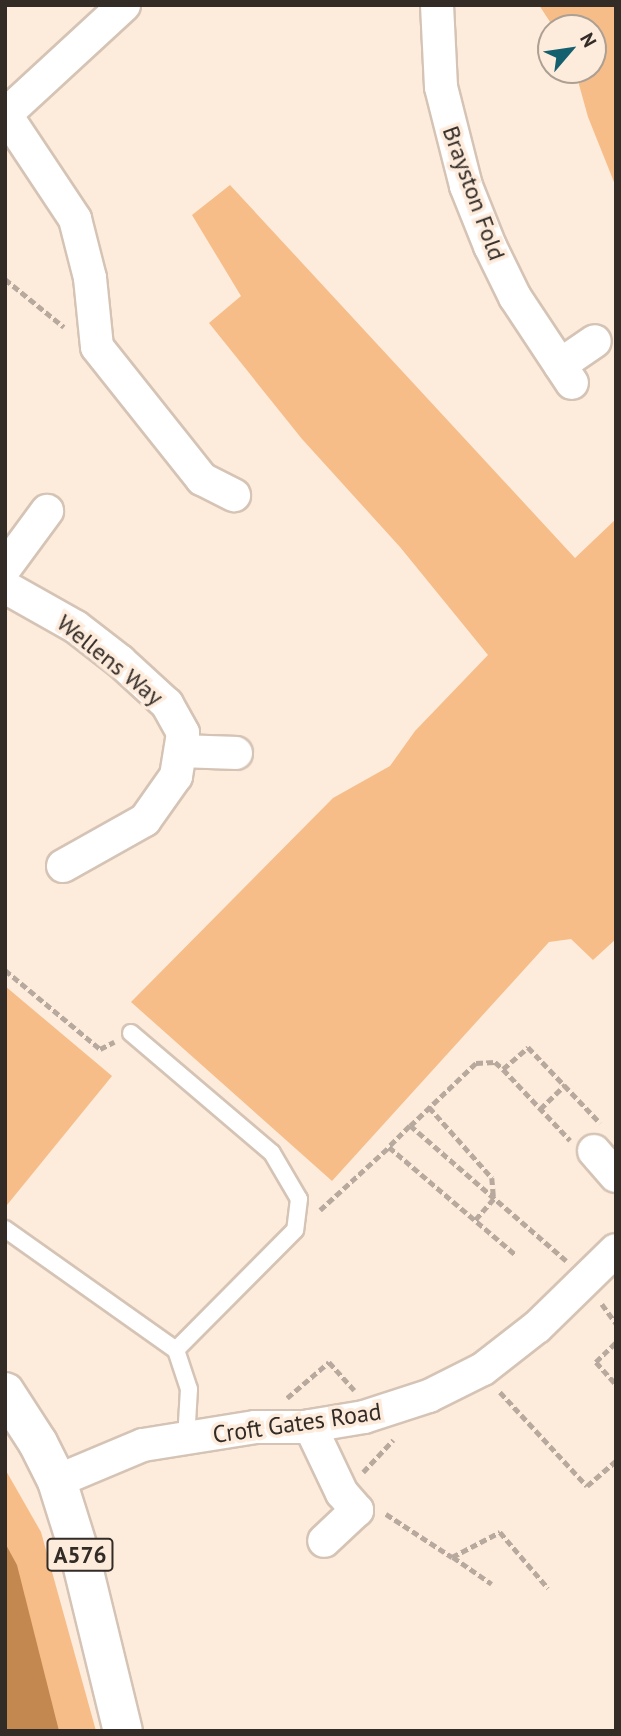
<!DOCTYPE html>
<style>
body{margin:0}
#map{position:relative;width:621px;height:1736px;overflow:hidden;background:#fdebdc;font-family:"PT Sans",sans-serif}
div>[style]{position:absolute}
.green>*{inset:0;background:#f6bd88}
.water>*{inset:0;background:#c28850}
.path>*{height:4.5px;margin-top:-2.25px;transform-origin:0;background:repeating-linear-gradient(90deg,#b7a99d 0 7px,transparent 0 10.5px)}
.roads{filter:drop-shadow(2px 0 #d5c4b5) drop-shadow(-2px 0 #d5c4b5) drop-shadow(0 2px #d5c4b5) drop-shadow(0 -2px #d5c4b5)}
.lane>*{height:16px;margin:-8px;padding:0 8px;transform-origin:8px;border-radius:8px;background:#fff}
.street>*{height:32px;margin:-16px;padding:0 16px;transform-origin:16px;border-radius:16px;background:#fff}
.primary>*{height:38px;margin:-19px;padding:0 19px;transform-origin:19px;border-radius:19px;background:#fff}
span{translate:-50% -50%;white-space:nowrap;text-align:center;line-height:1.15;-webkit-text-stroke:7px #fdebdc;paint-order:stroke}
.shield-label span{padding:2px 5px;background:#fdebdc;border:2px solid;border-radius:5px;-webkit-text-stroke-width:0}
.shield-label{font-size:23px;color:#332c26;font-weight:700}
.street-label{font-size:24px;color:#332c26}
.frame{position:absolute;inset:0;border:7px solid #332c26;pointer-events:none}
.north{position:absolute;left:537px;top:14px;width:70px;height:70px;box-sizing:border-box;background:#fdebdc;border:2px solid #ac9f93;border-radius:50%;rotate:61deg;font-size:19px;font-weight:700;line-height:28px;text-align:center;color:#332c26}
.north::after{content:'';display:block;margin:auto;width:24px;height:32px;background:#15606e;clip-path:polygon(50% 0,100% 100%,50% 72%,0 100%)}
</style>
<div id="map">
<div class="green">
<div style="clip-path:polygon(539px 5px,616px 5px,616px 187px,588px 117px,575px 70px,593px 70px,593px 28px,554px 28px)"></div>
<div style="clip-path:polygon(230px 185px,575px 558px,616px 519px,616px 939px,593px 960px,571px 939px,549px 942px,332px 1181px,131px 1002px,333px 798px,390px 766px,415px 731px,488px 655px,400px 547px,302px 439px,209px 323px,241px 296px,192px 215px)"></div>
<div style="clip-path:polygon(5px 986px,112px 1076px,7px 1205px,5px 1203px)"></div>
<div style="clip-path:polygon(5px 1469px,41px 1532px,96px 1731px,5px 1731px)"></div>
</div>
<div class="water">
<div style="clip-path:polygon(5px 1543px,17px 1565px,59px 1731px,5px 1731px)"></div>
</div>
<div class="path">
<div style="left:5px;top:279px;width:76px;rotate:39.1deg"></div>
<div style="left:5px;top:970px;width:124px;rotate:39.7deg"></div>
<div style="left:100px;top:1049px;width:16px;rotate:-27deg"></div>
<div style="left:503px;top:1069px;width:98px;rotate:46.7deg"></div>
<div style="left:429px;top:1107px;width:95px;rotate:48.4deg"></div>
<div style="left:492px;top:1178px;width:21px;rotate:85deg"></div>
<div style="left:494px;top:1199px;width:29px;rotate:131deg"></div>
<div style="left:540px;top:1109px;width:35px;rotate:-44deg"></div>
<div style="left:410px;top:1126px;width:30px;rotate:135deg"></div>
<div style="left:389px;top:1147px;width:167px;rotate:40.4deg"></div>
<div style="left:320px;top:1210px;width:93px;rotate:-42.4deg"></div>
<div style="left:566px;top:1261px;width:206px;rotate:-139.1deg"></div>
<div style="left:410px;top:1126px;width:91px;rotate:-43.7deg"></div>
<div style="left:476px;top:1063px;width:19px;rotate:-3deg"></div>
<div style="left:495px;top:1062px;width:11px;rotate:41deg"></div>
<div style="left:503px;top:1069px;width:33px;rotate:-41deg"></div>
<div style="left:528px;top:1047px;width:105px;rotate:46.5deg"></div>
<div style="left:602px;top:1304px;width:24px;rotate:54deg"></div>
<div style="left:616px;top:1343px;width:28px;rotate:136deg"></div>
<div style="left:596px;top:1362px;width:30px;rotate:48deg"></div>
<div style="left:500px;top:1392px;width:128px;rotate:47.2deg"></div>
<div style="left:587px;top:1486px;width:38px;rotate:-41deg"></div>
<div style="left:287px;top:1398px;width:55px;rotate:-40.6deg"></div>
<div style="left:329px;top:1362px;width:38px;rotate:48deg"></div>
<div style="left:363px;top:1472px;width:44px;rotate:-46.8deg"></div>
<div style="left:386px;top:1514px;width:79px;rotate:33.1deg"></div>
<div style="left:452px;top:1557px;width:54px;rotate:-27.5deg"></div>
<div style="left:500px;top:1532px;width:74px;rotate:49.4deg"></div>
<div style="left:453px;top:1557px;width:47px;rotate:34.7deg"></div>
</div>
<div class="roads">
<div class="lane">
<div style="left:131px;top:1033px;width:185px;rotate:40.4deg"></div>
<div style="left:272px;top:1153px;width:53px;rotate:59.6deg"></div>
<div style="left:299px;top:1199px;width:31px;rotate:97deg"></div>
<div style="left:295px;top:1230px;width:169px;rotate:134.8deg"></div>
<div style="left:176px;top:1350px;width:41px;rotate:71.6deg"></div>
<div style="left:189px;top:1389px;width:50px;rotate:93.4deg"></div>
<div style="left:5px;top:1229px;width:209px;rotate:35.3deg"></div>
</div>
<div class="street">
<div style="left:437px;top:5px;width:82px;rotate:87.2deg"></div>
<div style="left:441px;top:87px;width:102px;rotate:75.8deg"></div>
<div style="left:466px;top:186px;width:65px;rotate:68.2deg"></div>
<div style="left:490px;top:246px;width:57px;rotate:63.9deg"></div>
<div style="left:515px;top:297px;width:103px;rotate:56.5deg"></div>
<div style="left:5px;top:115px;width:162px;rotate:-42.7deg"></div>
<div style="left:6px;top:115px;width:125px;rotate:56.4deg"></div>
<div style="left:75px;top:219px;width:61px;rotate:75.7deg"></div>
<div style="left:90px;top:278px;width:69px;rotate:84.2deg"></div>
<div style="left:97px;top:347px;width:169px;rotate:51.5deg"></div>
<div style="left:202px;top:479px;width:36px;rotate:27deg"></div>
<div style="left:560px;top:365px;width:42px;rotate:-34.4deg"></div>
<div style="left:5px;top:568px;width:71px;rotate:-53.6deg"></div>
<div style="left:5px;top:587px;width:81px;rotate:29.4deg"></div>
<div style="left:76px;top:627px;width:56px;rotate:37.7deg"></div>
<div style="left:120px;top:661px;width:64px;rotate:42.5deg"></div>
<div style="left:167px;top:704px;width:33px;rotate:61deg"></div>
<div style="left:183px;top:733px;width:44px;rotate:99.2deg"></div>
<div style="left:176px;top:776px;width:54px;rotate:125.2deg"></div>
<div style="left:145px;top:820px;width:94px;rotate:150.7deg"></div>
<div style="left:181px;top:751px;width:55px;rotate:2.1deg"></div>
<div style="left:594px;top:1151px;width:33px;rotate:49deg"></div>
<div style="left:310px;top:1426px;width:74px;rotate:64.5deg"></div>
<div style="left:342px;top:1493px;width:23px;rotate:49deg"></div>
<div style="left:357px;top:1510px;width:45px;rotate:136.8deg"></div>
<div style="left:57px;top:1481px;width:93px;rotate:-22.7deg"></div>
<div style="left:143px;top:1445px;width:113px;rotate:-9.1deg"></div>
<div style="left:255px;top:1427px;width:49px"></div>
<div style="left:304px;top:1427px;width:61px;rotate:-9.5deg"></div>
<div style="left:364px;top:1417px;width:68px;rotate:-17.9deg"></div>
<div style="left:429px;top:1396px;width:60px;rotate:-26.6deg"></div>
<div style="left:483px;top:1369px;width:68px;rotate:-37.9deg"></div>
<div style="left:537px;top:1327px;width:110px;rotate:-44.3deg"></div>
</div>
<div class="primary">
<div style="left:5px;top:1392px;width:61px;rotate:57.1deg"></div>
<div style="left:38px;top:1443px;width:42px;rotate:63.4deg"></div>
<div style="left:57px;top:1481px;width:73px;rotate:72.6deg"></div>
<div style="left:79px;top:1551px;width:185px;rotate:76.3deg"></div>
</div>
</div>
<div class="shield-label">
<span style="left:80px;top:1555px">A576</span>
</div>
<div class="street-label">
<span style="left:474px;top:193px;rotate:70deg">Brayston Fold</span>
<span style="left:110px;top:660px;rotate:39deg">Wellens Way</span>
<span style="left:297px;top:1423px;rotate:-8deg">Croft Gates Road</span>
</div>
<div class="frame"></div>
<div class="north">N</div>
</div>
